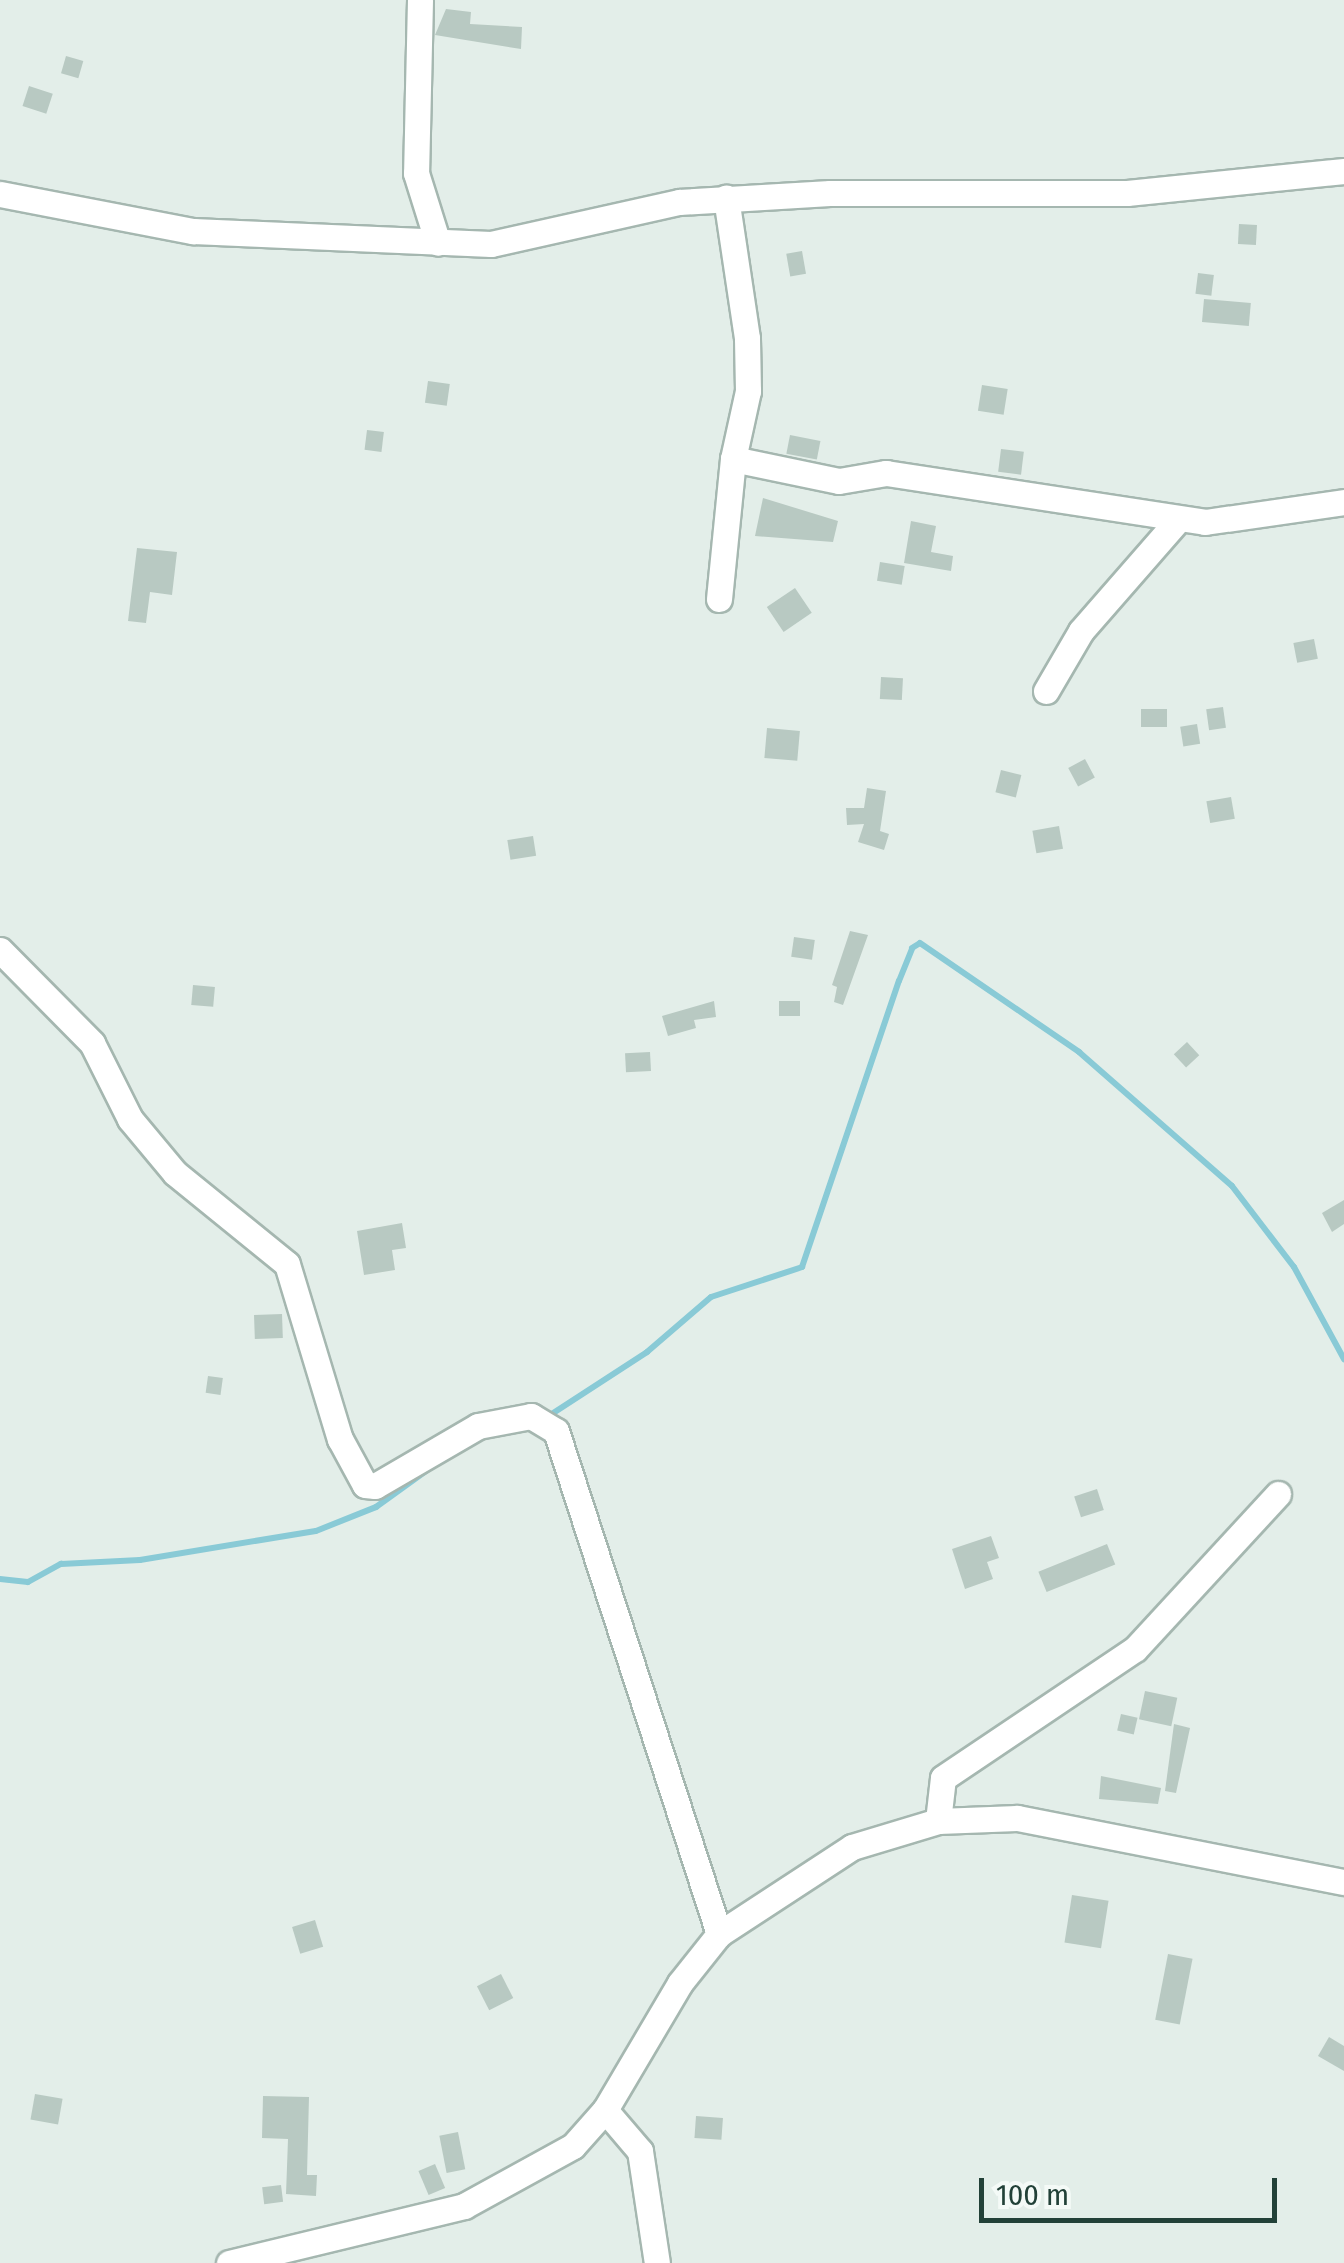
<!DOCTYPE html>
<style>
body{margin:0}
#map{position:relative;width:1344px;height:2263px;overflow:hidden;background:#e3eee9;font-family:"Fira Sans Condensed",sans-serif}
div>[style]{position:absolute}
.stream>*{height:6px;margin:-3px;padding:0 3px;transform-origin:3px;border-radius:3px;background:#89cad6}
.building>*{inset:0;background:#b8c9c2;transform-origin:0 0}
.roads{filter:drop-shadow(2px 0 #a5b7b0) drop-shadow(-2px 0 #a5b7b0) drop-shadow(0 2px #a5b7b0) drop-shadow(0 -2px #a5b7b0)}
.minor>*{height:25px;margin:-12.5px;padding:0 12.5px;transform-origin:12.5px;border-radius:12.5px;background:#fff}
span{translate:-50% -50%;white-space:nowrap;text-align:center;line-height:1.15;-webkit-text-stroke:9px #f4faf7;paint-order:stroke}
.scale{position:absolute;left:979px;top:2178px;width:298px;height:45px;box-sizing:border-box;border:5px solid #224138;border-top:0;padding-left:12px;font-size:30px;line-height:35px;white-space:nowrap;color:#224138;-webkit-text-stroke:8px #f4faf7;paint-order:stroke}
</style>
<div id="map">
<div class="stream">
<div style="left:544px;top:1419px;width:123px;rotate:-33deg"></div>
<div style="left:647px;top:1352px;width:84px;rotate:-40.7deg"></div>
<div style="left:711px;top:1297px;width:96px;rotate:-18.2deg"></div>
<div style="left:802px;top:1267px;width:302px;rotate:-71.3deg"></div>
<div style="left:899px;top:981px;width:35px;rotate:-68deg"></div>
<div style="left:912px;top:948px;width:9px;rotate:-32deg"></div>
<div style="left:920px;top:943px;width:193px;rotate:34.4deg"></div>
<div style="left:1079px;top:1052px;width:203px;rotate:41.2deg"></div>
<div style="left:1232px;top:1186px;width:102px;rotate:52.6deg"></div>
<div style="left:1294px;top:1267px;width:105px;rotate:61.5deg"></div>
<div style="left:0;top:1579px;width:28px;rotate:6deg"></div>
<div style="left:28px;top:1582px;width:38px;rotate:-29deg"></div>
<div style="left:61px;top:1564px;width:79px;rotate:-2.9deg"></div>
<div style="left:140px;top:1560px;width:178px;rotate:-9.4deg"></div>
<div style="left:316px;top:1531px;width:65px;rotate:-21.8deg"></div>
<div style="left:376px;top:1507px;width:70px;rotate:-35.7deg"></div>
</div>
<div class="building">
<div style="clip-path:polygon(446px 9px,471px 12px,470px 24px,522px 27px,521px 49px,435px 35px)"></div>
<div style="left:66px;top:56px;width:18px;height:18px;rotate:16deg"></div>
<div style="left:29px;top:86px;width:25px;height:21px;rotate:18deg"></div>
<div style="left:1239px;top:224px;width:18px;height:20px;rotate:3deg"></div>
<div style="left:802px;top:251px;width:23px;height:16px;rotate:80deg"></div>
<div style="left:1198px;top:273px;width:16px;height:21px;rotate:7deg"></div>
<div style="left:1204px;top:299px;width:47px;height:23px;rotate:5deg"></div>
<div style="left:428px;top:381px;width:22px;height:22px;rotate:8deg"></div>
<div style="left:982px;top:385px;width:26px;height:26px;rotate:9deg"></div>
<div style="left:367px;top:430px;width:17px;height:20px;rotate:7deg"></div>
<div style="left:790px;top:435px;width:31px;height:19px;rotate:11deg"></div>
<div style="left:1001px;top:449px;width:23px;height:23px;rotate:7deg"></div>
<div style="clip-path:polygon(763px 498px,838px 521px,833px 542px,755px 536px)"></div>
<div style="clip-path:polygon(911px 521px,936px 526px,931px 552px,953px 556px,951px 571px,904px 563px)"></div>
<div style="clip-path:polygon(137px 548px,177px 552px,172px 595px,150px 592px,146px 623px,128px 621px)"></div>
<div style="left:880px;top:562px;width:25px;height:19px;rotate:9deg"></div>
<div style="left:795px;top:588px;width:30px;height:34px;rotate:56deg"></div>
<div style="left:1314px;top:639px;width:20px;height:21px;rotate:79deg"></div>
<div style="left:881px;top:677px;width:22px;height:22px;rotate:3deg"></div>
<div style="left:1223px;top:707px;width:21px;height:17px;rotate:82deg"></div>
<div style="left:1167px;top:709px;width:18px;height:26px;rotate:90deg"></div>
<div style="left:1197px;top:724px;width:20px;height:17px;rotate:81deg"></div>
<div style="left:767px;top:728px;width:33px;height:30px;rotate:5deg"></div>
<div style="left:1085px;top:759px;width:21px;height:19px;rotate:62deg"></div>
<div style="left:1001px;top:770px;width:21px;height:23px;rotate:14deg"></div>
<div style="clip-path:polygon(867px 788px,886px 791px,880px 831px,889px 834px,884px 850px,858px 842px,864px 824px,847px 825px,846px 808px,864px 808px)"></div>
<div style="left:1231px;top:797px;width:22px;height:25px;rotate:80deg"></div>
<div style="left:1059px;top:826px;width:23px;height:27px;rotate:80deg"></div>
<div style="left:533px;top:836px;width:20px;height:26px;rotate:81deg"></div>
<div style="clip-path:polygon(850px 931px,868px 935px,843px 1005px,834px 1002px,837px 987px,832px 985px)"></div>
<div style="left:794px;top:937px;width:21px;height:20px;rotate:8deg"></div>
<div style="left:193px;top:985px;width:22px;height:20px;rotate:5deg"></div>
<div style="clip-path:polygon(714px 1001px,716px 1017px,694px 1020px,696px 1028px,668px 1036px,662px 1016px)"></div>
<div style="left:779px;top:1001px;width:21px;height:15px"></div>
<div style="left:1187px;top:1042px;width:18px;height:18px;rotate:47deg"></div>
<div style="left:650px;top:1052px;width:19px;height:25px;rotate:87deg"></div>
<div style="clip-path:polygon(1344px 1200px,1344px 1224px,1332px 1232px,1322px 1213px)"></div>
<div style="clip-path:polygon(402px 1223px,406px 1248px,392px 1250px,395px 1270px,364px 1275px,357px 1231px)"></div>
<div style="left:282px;top:1314px;width:24px;height:28px;rotate:88deg"></div>
<div style="left:208px;top:1376px;width:15px;height:17px;rotate:8deg"></div>
<div style="left:1097px;top:1489px;width:22px;height:24px;rotate:72deg"></div>
<div style="clip-path:polygon(991px 1536px,999px 1558px,987px 1562px,993px 1579px,965px 1589px,952px 1549px)"></div>
<div style="left:1107px;top:1544px;width:22px;height:74px;rotate:68deg"></div>
<div style="left:1145px;top:1691px;width:33px;height:29px;rotate:12deg"></div>
<div style="left:1121px;top:1714px;width:17px;height:17px;rotate:13deg"></div>
<div style="clip-path:polygon(1174px 1724px,1190px 1728px,1176px 1793px,1165px 1791px)"></div>
<div style="clip-path:polygon(1101px 1776px,1161px 1788px,1158px 1804px,1099px 1799px)"></div>
<div style="left:1072px;top:1895px;width:37px;height:48px;rotate:9deg"></div>
<div style="left:315px;top:1920px;width:28px;height:24px;rotate:73deg"></div>
<div style="left:1168px;top:1954px;width:25px;height:67px;rotate:11deg"></div>
<div style="left:501px;top:1974px;width:27px;height:27px;rotate:63deg"></div>
<div style="clip-path:polygon(1329px 2037px,1344px 2046px,1344px 2071px,1318px 2056px)"></div>
<div style="left:35px;top:2094px;width:28px;height:26px;rotate:10deg"></div>
<div style="clip-path:polygon(263px 2096px,309px 2097px,307px 2175px,317px 2175px,316px 2196px,286px 2194px,288px 2139px,262px 2138px)"></div>
<div style="left:696px;top:2116px;width:27px;height:22px;rotate:4deg"></div>
<div style="left:458px;top:2132px;width:38px;height:19px;rotate:79deg"></div>
<div style="left:435px;top:2164px;width:26px;height:18px;rotate:67deg"></div>
<div style="left:281px;top:2185px;width:17px;height:19px;rotate:83deg"></div>
</div>
<div class="roads">
<div class="minor">
<div style="left:420px;top:0;width:173px;rotate:91.3deg"></div>
<div style="left:416px;top:173px;width:73px;rotate:72.6deg"></div>
<div style="left:0;top:194px;width:197px;rotate:10.9deg"></div>
<div style="left:193px;top:231px;width:298px;rotate:2.5deg"></div>
<div style="left:491px;top:244px;width:193px;rotate:-12.6deg"></div>
<div style="left:679px;top:202px;width:151px;rotate:-3.4deg"></div>
<div style="left:830px;top:193px;width:297px"></div>
<div style="left:1127px;top:193px;width:218px;rotate:-5.8deg"></div>
<div style="left:733px;top:459px;width:108px;rotate:11.7deg"></div>
<div style="left:839px;top:481px;width:48px;rotate:-9.7deg"></div>
<div style="left:886px;top:473px;width:323px;rotate:8.7deg"></div>
<div style="left:1205px;top:522px;width:140px;rotate:-8.2deg"></div>
<div style="left:719px;top:599px;width:141px;rotate:-84.3deg"></div>
<div style="left:733px;top:459px;width:70px;rotate:-77.6deg"></div>
<div style="left:748px;top:391px;width:53px;rotate:-91.1deg"></div>
<div style="left:747px;top:338px;width:142px;rotate:-98.5deg"></div>
<div style="left:1046px;top:691px;width:69px;rotate:-59.7deg"></div>
<div style="left:1081px;top:631px;width:147px;rotate:-48.9deg"></div>
<div style="left:0;top:950px;width:131px;rotate:45.3deg"></div>
<div style="left:92px;top:1043px;width:85px;rotate:63.4deg"></div>
<div style="left:130px;top:1119px;width:70px;rotate:50.2deg"></div>
<div style="left:175px;top:1173px;width:144px;rotate:39.1deg"></div>
<div style="left:287px;top:1264px;width:183px;rotate:73.2deg"></div>
<div style="left:340px;top:1439px;width:52px;rotate:61.5deg"></div>
<div style="left:365px;top:1485px;width:10px;rotate:6deg"></div>
<div style="left:375px;top:1486px;width:119px;rotate:-30.2deg"></div>
<div style="left:478px;top:1426px;width:54px;rotate:-10.7deg"></div>
<div style="left:531px;top:1416px;width:29px;rotate:31deg"></div>
<div style="left:556px;top:1431px;width:529px;rotate:72.04deg"></div>
<div style="left:938px;top:1821px;width:43px;rotate:-83.4deg"></div>
<div style="left:943px;top:1778px;width:231px;rotate:-33.9deg"></div>
<div style="left:1135px;top:1649px;width:211px;rotate:-47.3deg"></div>
<div style="left:605px;top:2110px;width:54px;rotate:49.5deg"></div>
<div style="left:640px;top:2151px;width:113px;rotate:81.4deg"></div>
<div style="left:229px;top:2263px;width:242px;rotate:-13.6deg"></div>
<div style="left:464px;top:2206px;width:124px;rotate:-28.8deg"></div>
<div style="left:573px;top:2146px;width:48px;rotate:-48.4deg"></div>
<div style="left:605px;top:2110px;width:147px;rotate:-59.4deg"></div>
<div style="left:680px;top:1983px;width:63px;rotate:-51.5deg"></div>
<div style="left:719px;top:1934px;width:159px;rotate:-33.2deg"></div>
<div style="left:852px;top:1847px;width:90px;rotate:-16.8deg"></div>
<div style="left:938px;top:1821px;width:79px;rotate:-2.2deg"></div>
<div style="left:1017px;top:1818px;width:333px;rotate:11.1deg"></div>
</div>
</div>
<div class="scale">100 m</div>
</div>
